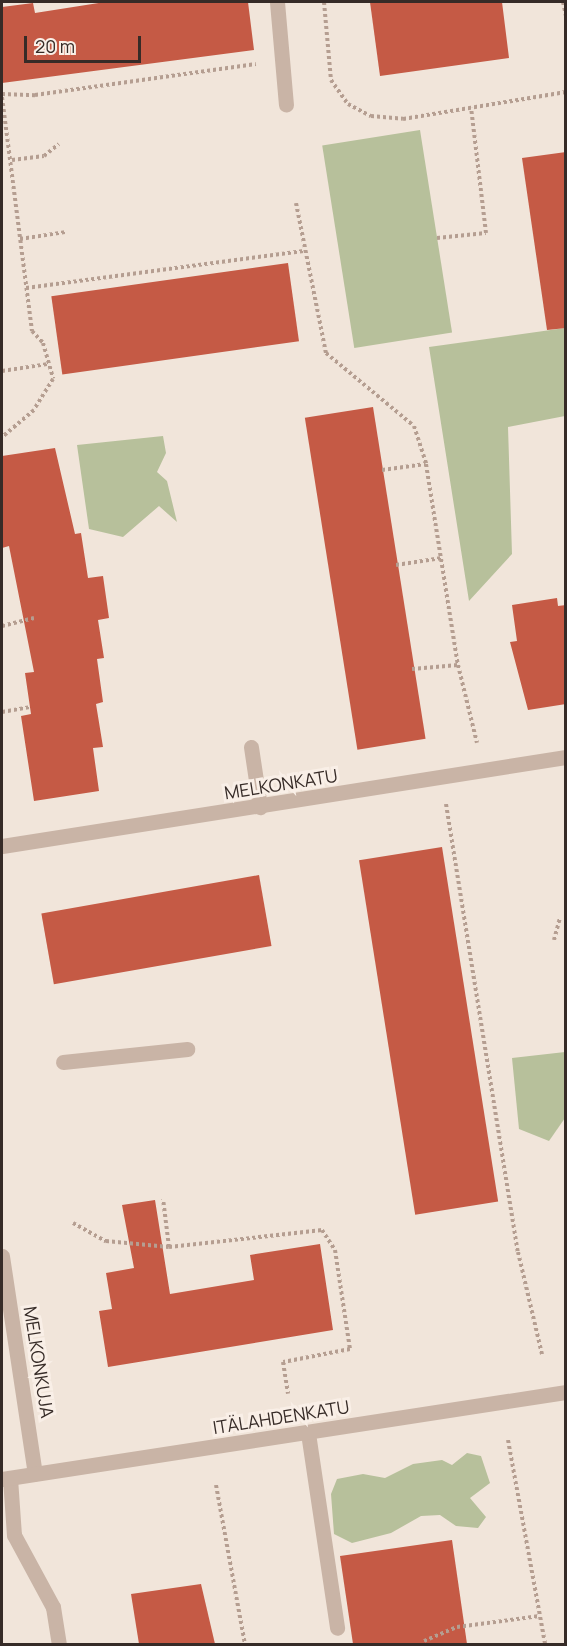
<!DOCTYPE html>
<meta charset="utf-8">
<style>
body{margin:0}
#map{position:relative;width:567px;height:1646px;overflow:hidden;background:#f1e5da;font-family:Manrope,sans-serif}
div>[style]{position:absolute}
.green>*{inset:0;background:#b7c09b;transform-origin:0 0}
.building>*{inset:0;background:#c55a45;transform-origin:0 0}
.path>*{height:4px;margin-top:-2px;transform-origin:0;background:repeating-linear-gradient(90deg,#b59e91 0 3px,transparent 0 6px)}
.service>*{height:15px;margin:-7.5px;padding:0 7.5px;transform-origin:7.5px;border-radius:7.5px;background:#c9b4a6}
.minor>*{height:15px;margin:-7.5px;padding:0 7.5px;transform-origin:7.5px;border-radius:7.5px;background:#c9b4a6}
span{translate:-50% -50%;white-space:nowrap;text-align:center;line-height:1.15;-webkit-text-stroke:6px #f9efe7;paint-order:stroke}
.street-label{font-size:18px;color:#362b27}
.frame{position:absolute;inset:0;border:3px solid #362b27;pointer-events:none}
.scale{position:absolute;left:24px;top:36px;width:117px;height:27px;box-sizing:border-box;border:3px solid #362b27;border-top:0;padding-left:8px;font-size:18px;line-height:21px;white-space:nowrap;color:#362b27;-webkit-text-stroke:4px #f9efe7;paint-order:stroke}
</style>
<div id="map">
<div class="green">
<div style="left:420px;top:130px;width:205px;height:99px;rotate:81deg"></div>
<div style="clip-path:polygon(565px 328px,565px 416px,508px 427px,512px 554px,469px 601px,429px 347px)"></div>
<div style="clip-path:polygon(163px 436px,166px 453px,157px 472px,167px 481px,177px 522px,159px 506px,123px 537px,89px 529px,77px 445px)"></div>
<div style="clip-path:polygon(565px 1052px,565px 1118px,549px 1141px,519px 1129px,512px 1058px)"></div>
<div style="clip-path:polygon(467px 1453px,481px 1456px,490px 1483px,470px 1498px,486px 1517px,478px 1528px,456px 1526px,440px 1515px,421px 1516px,391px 1533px,352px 1543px,334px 1534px,331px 1494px,337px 1479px,363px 1474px,385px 1478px,413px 1464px,442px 1460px,452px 1465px)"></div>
</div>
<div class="building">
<div style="clip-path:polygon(105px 2px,248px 2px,254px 50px,2px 83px,2px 7px,33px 3px,35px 13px)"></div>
<div style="clip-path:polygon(370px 2px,502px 2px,509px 58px,380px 76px)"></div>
<div style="clip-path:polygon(566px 152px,566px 328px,547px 330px,522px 158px)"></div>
<div style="left:288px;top:263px;width:79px;height:239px;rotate:82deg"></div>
<div style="left:373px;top:407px;width:336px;height:69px;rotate:81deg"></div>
<div style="clip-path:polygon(55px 448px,75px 534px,81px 533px,88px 578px,103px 576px,109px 618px,98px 620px,104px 658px,97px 659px,103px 702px,96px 704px,103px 747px,93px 748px,99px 791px,34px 801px,21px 716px,31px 714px,25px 673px,34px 672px,9px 546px,2px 548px,2px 456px)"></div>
<div style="clip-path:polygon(557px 598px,558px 606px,566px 605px,566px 704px,528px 710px,510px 642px,517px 641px,512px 605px)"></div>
<div style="left:442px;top:847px;width:359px;height:84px;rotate:81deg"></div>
<div style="left:259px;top:875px;width:72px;height:221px;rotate:80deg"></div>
<div style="clip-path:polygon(155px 1200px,170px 1294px,254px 1280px,250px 1255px,320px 1244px,333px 1330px,108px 1367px,99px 1311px,112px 1309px,106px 1273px,134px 1268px,122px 1205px)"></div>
<div style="clip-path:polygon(452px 1540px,467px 1644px,353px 1644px,340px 1556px)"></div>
<div style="clip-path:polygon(201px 1584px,215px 1644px,139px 1644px,131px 1594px)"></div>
</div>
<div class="path">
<div style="left:324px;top:2px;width:78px;rotate:84.9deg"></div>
<div style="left:331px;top:80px;width:29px;rotate:55deg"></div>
<div style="left:348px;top:104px;width:26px;rotate:28deg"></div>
<div style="left:371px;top:116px;width:32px;rotate:5deg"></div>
<div style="left:403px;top:119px;width:165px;rotate:-9.4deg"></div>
<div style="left:563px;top:2px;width:14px;rotate:78deg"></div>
<div style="left:2px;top:94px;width:33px;rotate:2deg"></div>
<div style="left:35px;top:95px;width:223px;rotate:-8deg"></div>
<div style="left:2px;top:97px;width:236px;rotate:82.7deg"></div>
<div style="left:32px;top:331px;width:16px;rotate:47deg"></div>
<div style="left:43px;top:343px;width:37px;rotate:74deg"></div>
<div style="left:53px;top:379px;width:36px;rotate:122deg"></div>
<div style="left:34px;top:410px;width:42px;rotate:139.8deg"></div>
<div style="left:12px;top:160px;width:32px;rotate:-7deg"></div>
<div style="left:44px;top:156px;width:19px;rotate:-39deg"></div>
<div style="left:296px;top:203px;width:153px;rotate:78.7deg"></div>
<div style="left:326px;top:353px;width:114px;rotate:39.7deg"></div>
<div style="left:414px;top:426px;width:40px;rotate:72deg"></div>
<div style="left:437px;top:238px;width:49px;rotate:-5.8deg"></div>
<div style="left:486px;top:233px;width:126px;rotate:-96.8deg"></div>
<div style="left:20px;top:239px;width:47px;rotate:-8.7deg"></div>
<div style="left:26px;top:288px;width:280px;rotate:-7.6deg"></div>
<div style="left:2px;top:371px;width:47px;rotate:-8.7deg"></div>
<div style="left:382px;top:470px;width:44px;rotate:-7.8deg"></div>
<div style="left:426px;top:464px;width:204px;rotate:81deg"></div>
<div style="left:458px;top:665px;width:80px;rotate:76.3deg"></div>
<div style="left:396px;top:565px;width:46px;rotate:-8.8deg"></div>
<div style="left:2px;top:626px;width:33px;rotate:-14deg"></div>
<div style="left:412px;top:669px;width:46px;rotate:-5deg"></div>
<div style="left:2px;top:712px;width:28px;rotate:-10deg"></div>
<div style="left:446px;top:804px;width:454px;rotate:80.9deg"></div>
<div style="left:518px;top:1252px;width:105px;rotate:76.8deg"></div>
<div style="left:554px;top:940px;width:23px;rotate:-75deg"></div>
<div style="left:73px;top:1223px;width:38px;rotate:29deg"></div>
<div style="left:106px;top:1241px;width:63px;rotate:5.4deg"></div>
<div style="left:169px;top:1247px;width:48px;rotate:-97.1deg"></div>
<div style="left:169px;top:1247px;width:154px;rotate:-6.3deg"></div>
<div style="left:322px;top:1230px;width:24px;rotate:57deg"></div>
<div style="left:335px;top:1250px;width:100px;rotate:81.4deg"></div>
<div style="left:350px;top:1349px;width:68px;rotate:169deg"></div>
<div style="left:283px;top:1362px;width:32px;rotate:81deg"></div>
<div style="left:508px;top:1440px;width:207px;rotate:79.7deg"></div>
<div style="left:216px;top:1485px;width:162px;rotate:79.7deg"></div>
<div style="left:424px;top:1641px;width:36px;rotate:-23deg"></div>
<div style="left:457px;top:1627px;width:83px;rotate:-7.6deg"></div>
</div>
<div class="service">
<div style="left:277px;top:2px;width:103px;rotate:85deg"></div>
<div style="left:251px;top:747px;width:61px;rotate:81.5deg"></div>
<div style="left:63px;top:1062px;width:125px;rotate:-6deg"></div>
<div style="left:308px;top:1433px;width:197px;rotate:81.5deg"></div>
<div style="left:10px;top:1478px;width:57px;rotate:86deg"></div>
<div style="left:14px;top:1535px;width:82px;rotate:61.6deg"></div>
<div style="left:53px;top:1607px;width:37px;rotate:81deg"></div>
</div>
<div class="minor">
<div style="left:2px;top:846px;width:571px;rotate:-8.97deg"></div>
<div style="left:2px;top:1256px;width:220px;rotate:81.4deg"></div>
<div style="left:2px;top:1479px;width:571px;rotate:-8.77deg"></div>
</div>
<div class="street-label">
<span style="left:281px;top:784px;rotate:-9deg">MELKONKATU</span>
<span style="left:39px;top:1362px;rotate:81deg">MELKONKUJA</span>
<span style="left:281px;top:1417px;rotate:-9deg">ITÄLAHDENKATU</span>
</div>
<div class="frame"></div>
<div class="scale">20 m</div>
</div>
